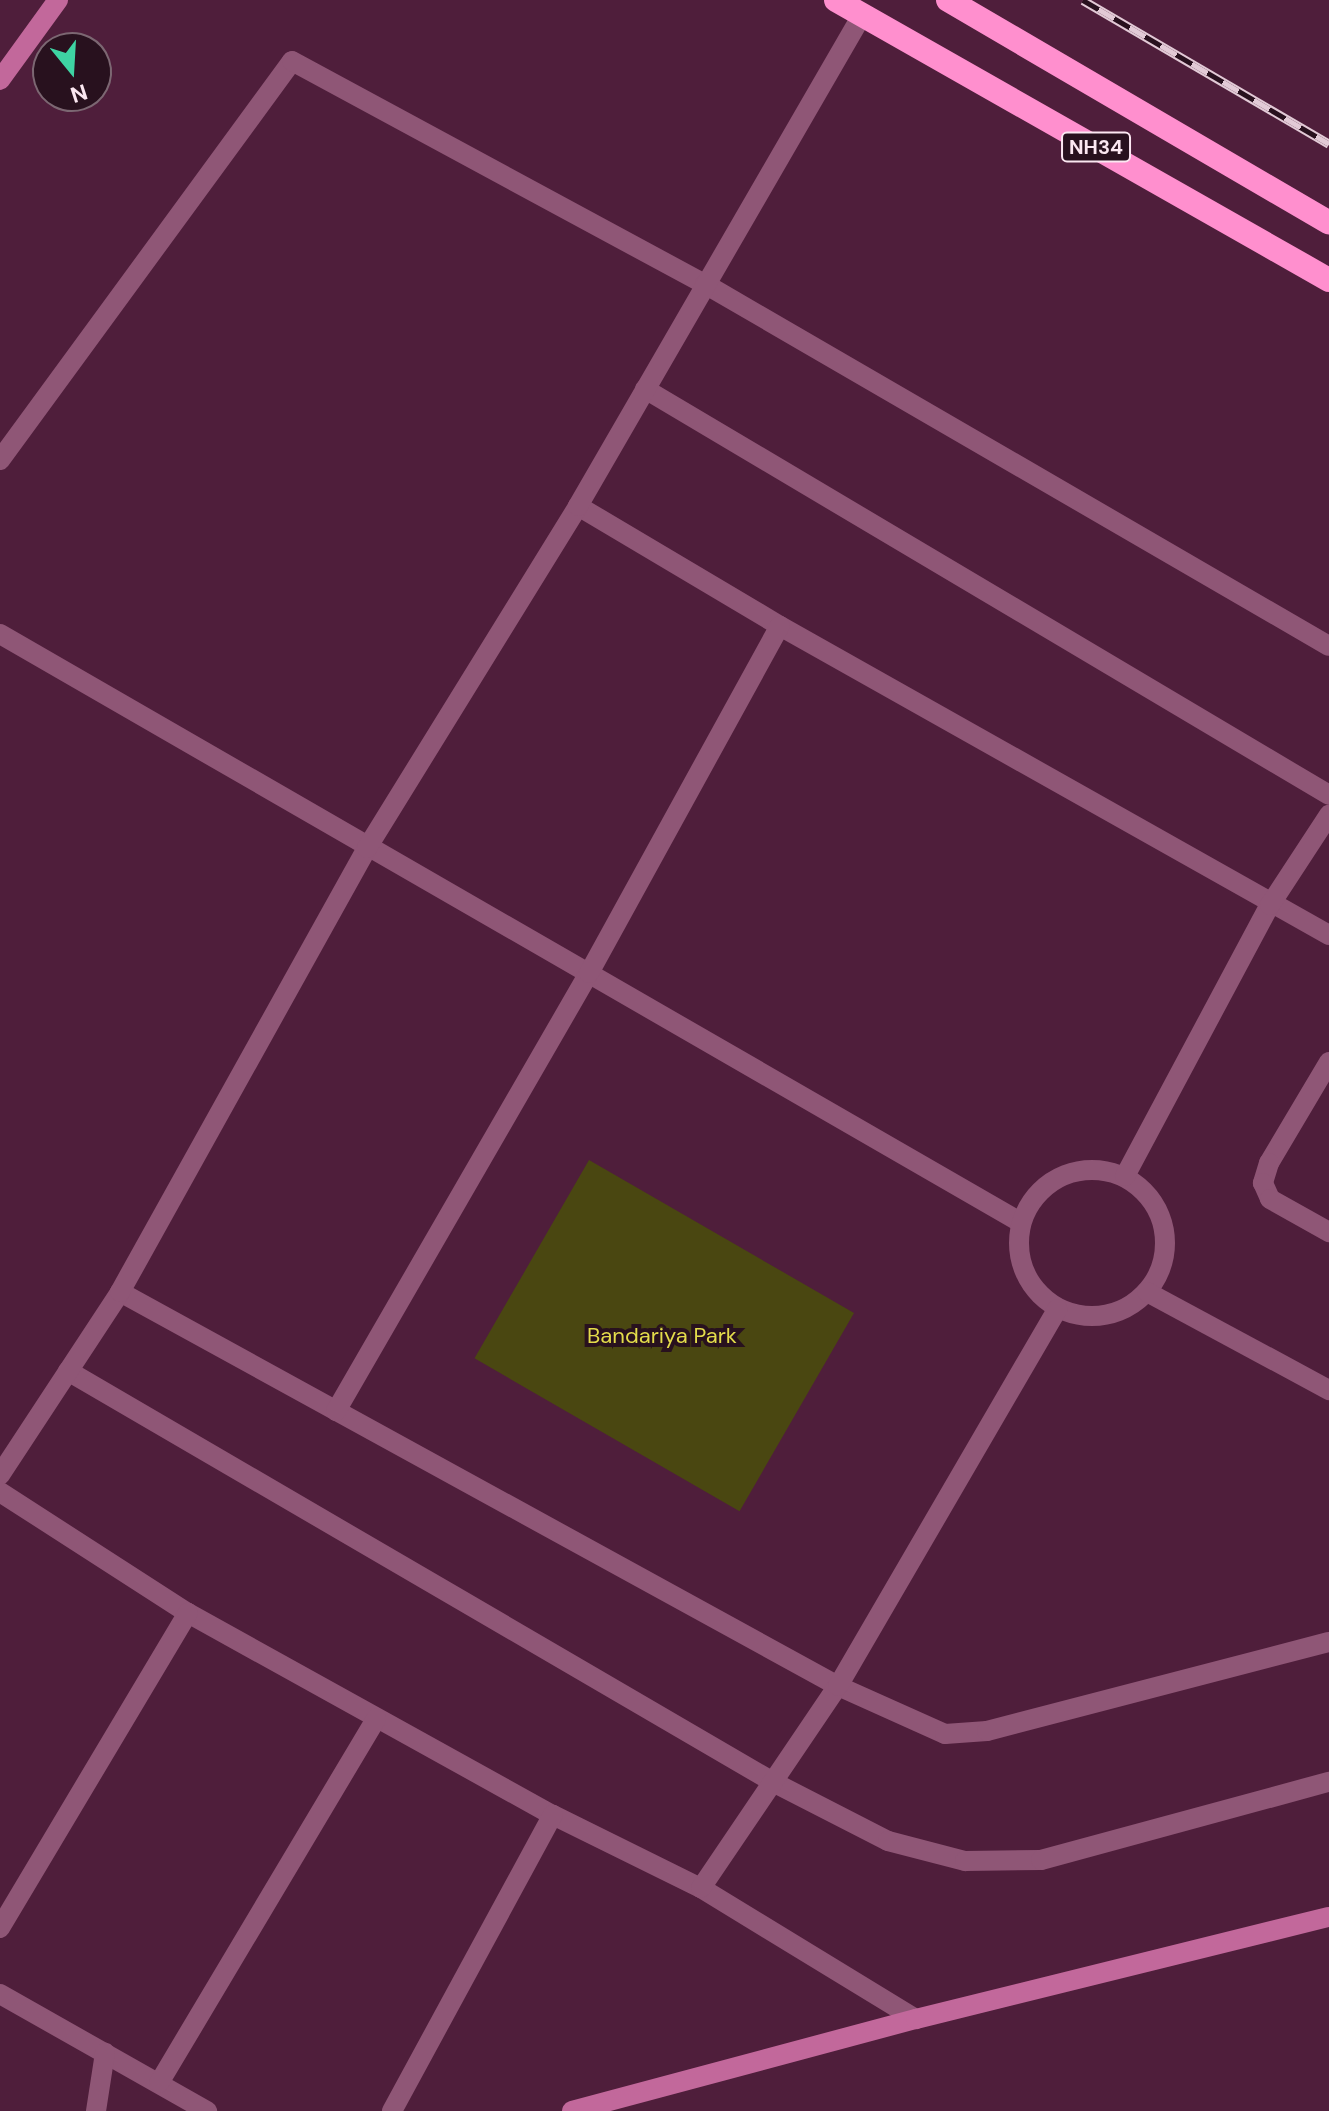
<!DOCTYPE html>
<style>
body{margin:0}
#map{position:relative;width:1329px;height:2111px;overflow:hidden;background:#4f1e3b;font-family:"DM Sans",sans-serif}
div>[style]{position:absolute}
.green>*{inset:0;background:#4a4711;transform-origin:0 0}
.street>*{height:20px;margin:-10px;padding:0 10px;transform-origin:10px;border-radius:10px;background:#8f5676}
.street>.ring{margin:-10px;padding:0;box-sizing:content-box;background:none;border:20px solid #8f5676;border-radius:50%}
.secondary>*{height:20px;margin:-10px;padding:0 10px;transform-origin:10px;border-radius:10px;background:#c2689b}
.highway>*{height:24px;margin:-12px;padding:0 12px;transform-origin:12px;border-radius:12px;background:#ff8fce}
.rail>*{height:9px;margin-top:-4.5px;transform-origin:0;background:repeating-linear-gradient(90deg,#28111e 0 18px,#e2cad6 0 36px);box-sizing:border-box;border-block:2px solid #e2cad6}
span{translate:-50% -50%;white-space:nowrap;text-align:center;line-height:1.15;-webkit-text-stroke:8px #28111e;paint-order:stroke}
.shield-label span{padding:2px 6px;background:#28111e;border:2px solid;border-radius:6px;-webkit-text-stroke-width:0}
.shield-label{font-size:20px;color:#fbe7f1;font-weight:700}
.park-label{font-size:22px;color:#e3dc4b}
.north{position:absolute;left:32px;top:32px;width:80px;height:80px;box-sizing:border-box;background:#28111e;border:2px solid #7c6772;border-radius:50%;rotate:162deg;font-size:22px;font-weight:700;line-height:32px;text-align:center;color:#fbe7f1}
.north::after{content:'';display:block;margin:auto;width:28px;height:36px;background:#3ed4a3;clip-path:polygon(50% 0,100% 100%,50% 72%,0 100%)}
</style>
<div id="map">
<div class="green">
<div style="left:589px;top:1160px;width:306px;height:229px;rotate:30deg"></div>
</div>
<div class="street">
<div style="left:645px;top:389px;width:795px;rotate:30.69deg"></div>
<div style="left:0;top:460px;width:494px;rotate:-53.8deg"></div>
<div style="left:292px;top:61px;width:469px;rotate:28.4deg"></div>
<div style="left:705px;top:284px;width:721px;rotate:30.12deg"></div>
<div style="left:578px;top:506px;width:235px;rotate:30.7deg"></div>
<div style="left:780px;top:626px;width:630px;rotate:29.37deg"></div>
<div style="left:0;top:634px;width:1177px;rotate:29.96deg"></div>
<div style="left:1329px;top:1062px;width:117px;rotate:120.7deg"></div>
<div style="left:1269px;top:1163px;width:21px;rotate:107deg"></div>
<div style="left:1263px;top:1183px;width:17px;rotate:66deg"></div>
<div style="left:1270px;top:1199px;width:68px;rotate:29.2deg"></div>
<div class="ring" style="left:1019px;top:1170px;width:126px;height:126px"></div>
<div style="left:1125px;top:1176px;width:307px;rotate:-61.9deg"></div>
<div style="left:1270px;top:905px;width:108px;rotate:-56.8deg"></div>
<div style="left:120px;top:1292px;width:819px;rotate:28.76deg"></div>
<div style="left:838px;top:1686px;width:117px;rotate:24.2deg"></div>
<div style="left:945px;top:1734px;width:42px;rotate:-4.1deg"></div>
<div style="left:987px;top:1731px;width:353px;rotate:-14.6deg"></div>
<div style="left:1147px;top:1292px;width:207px;rotate:28.3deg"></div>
<div style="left:68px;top:1371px;width:816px;rotate:30.24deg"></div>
<div style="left:773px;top:1782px;width:129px;rotate:27.2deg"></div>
<div style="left:888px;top:1841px;width:80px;rotate:14.6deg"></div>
<div style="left:965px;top:1861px;width:76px;rotate:-0.8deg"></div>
<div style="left:1041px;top:1860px;width:298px;rotate:-15.2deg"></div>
<div style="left:336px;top:1411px;width:506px;rotate:-59.99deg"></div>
<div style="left:589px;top:973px;width:396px;rotate:-61.2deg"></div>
<div style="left:0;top:1475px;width:219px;rotate:-56.7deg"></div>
<div style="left:120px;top:1292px;width:508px;rotate:-60.91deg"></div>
<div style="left:367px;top:848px;width:402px;rotate:-58.3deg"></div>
<div style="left:578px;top:506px;width:567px;rotate:-59.95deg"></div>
<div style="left:0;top:1492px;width:224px;rotate:32.8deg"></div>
<div style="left:188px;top:1613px;width:417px;rotate:29deg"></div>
<div style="left:553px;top:1815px;width:165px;rotate:26.3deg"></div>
<div style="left:701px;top:1888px;width:252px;rotate:31.4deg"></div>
<div style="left:701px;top:1888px;width:244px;rotate:-55.9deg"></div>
<div style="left:838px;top:1686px;width:436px;rotate:-59.8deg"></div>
<div style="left:0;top:1928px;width:367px;rotate:-59.2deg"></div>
<div style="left:0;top:1994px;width:238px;rotate:29.5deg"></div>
<div style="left:159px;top:2083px;width:424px;rotate:-59.2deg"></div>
<div style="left:96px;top:2111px;width:59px;rotate:-81.2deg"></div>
<div style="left:392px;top:2111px;width:337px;rotate:-61.5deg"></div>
</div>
<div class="secondary">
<div style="left:0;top:80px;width:99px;rotate:-54.1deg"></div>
<div style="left:572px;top:2111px;width:356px;rotate:-15deg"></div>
<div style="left:916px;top:2019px;width:425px;rotate:-13.9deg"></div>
</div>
<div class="highway">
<div style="left:836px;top:0;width:567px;rotate:29.59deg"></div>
<div style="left:948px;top:0;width:441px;rotate:30.3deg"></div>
</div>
<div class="rail">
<div style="left:1083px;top:0;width:285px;rotate:30.3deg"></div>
</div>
<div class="shield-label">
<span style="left:1096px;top:147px">NH34</span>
</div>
<div class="park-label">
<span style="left:662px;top:1336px">Bandariya Park</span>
</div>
<div class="north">N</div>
</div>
